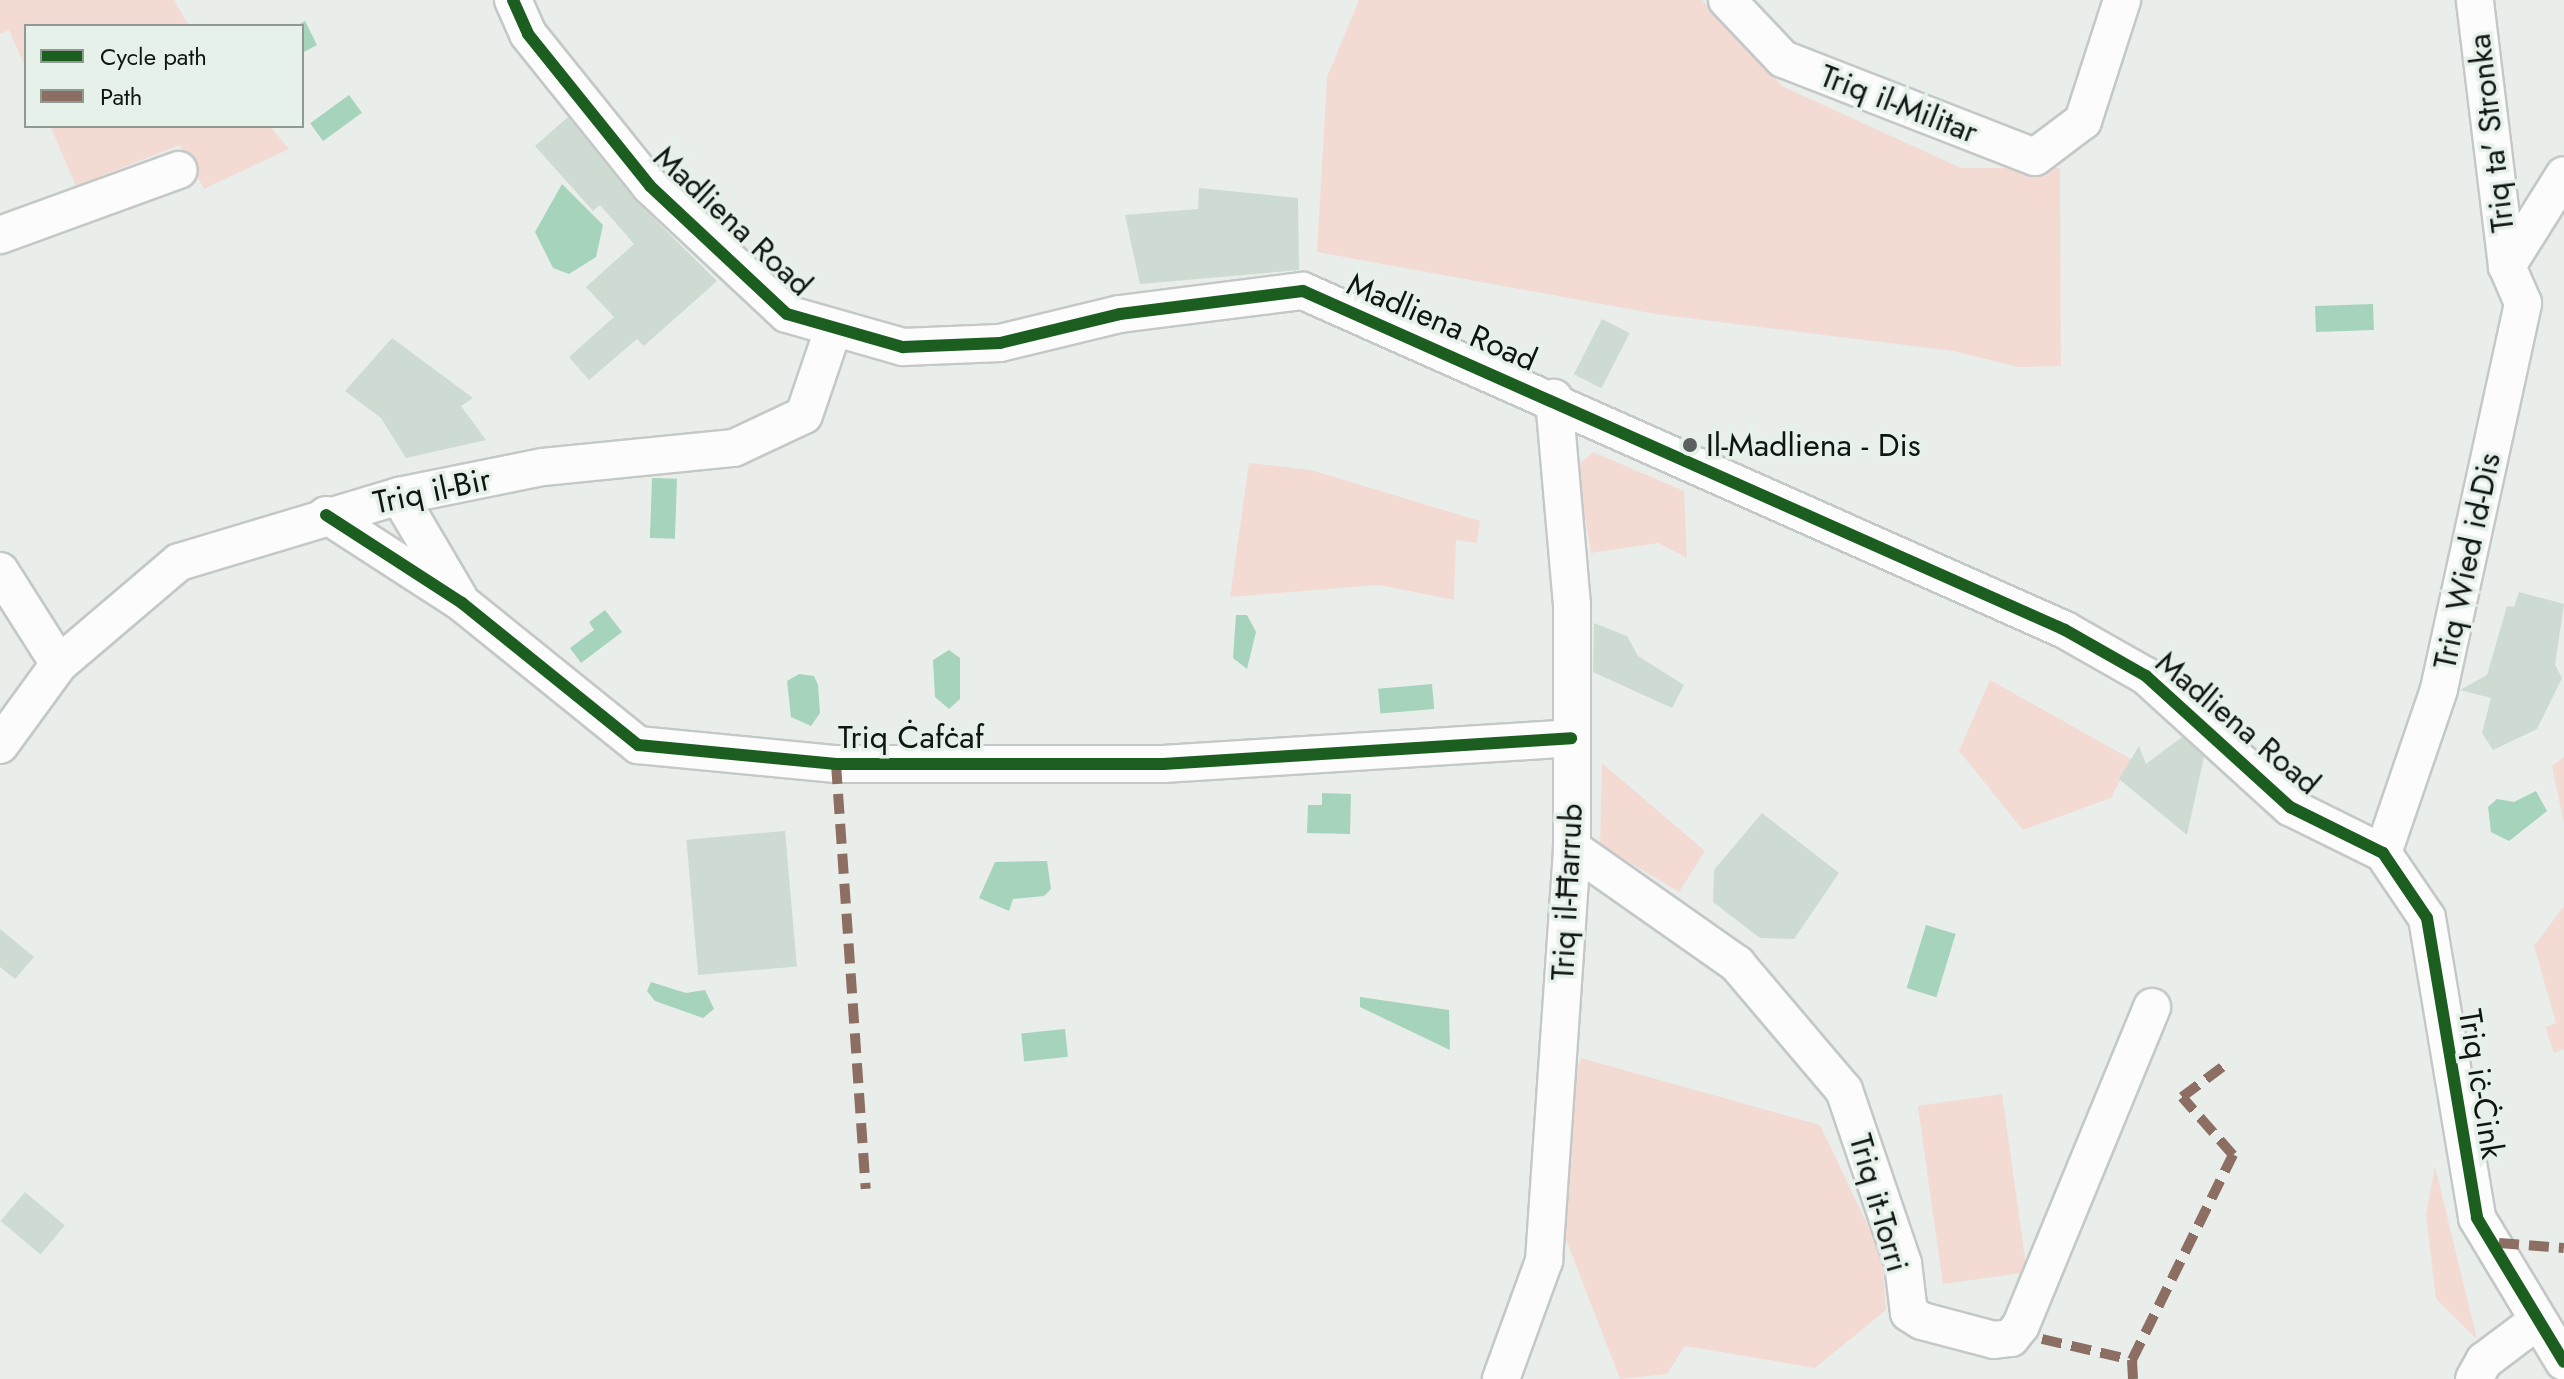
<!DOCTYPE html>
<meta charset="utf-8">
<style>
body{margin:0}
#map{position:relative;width:2564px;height:1379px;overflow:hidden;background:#e9eeeb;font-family:Jost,sans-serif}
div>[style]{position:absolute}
.green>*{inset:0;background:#f3dbd4;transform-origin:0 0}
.water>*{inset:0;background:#a6d3bb;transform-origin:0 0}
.building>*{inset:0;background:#cddbd3;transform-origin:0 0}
.roads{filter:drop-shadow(2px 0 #c4c8c6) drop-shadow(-2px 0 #c4c8c6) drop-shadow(0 2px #c4c8c6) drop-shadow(0 -2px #c4c8c6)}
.street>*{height:36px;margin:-18px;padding:0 18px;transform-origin:18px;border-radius:18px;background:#fcfcfc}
.quiet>*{height:10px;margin-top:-5px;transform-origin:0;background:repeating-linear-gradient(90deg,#8d6e63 0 20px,transparent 0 30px)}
.cycleway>*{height:12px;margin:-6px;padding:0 6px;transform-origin:6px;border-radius:6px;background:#1b5e20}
.dots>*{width:22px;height:22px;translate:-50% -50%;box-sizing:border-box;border:4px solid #e6f1ea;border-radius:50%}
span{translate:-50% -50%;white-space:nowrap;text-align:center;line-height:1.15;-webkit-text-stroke:7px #e6f1ea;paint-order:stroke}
.street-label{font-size:32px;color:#101412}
.poi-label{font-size:32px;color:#101412}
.left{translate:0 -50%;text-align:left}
.legend{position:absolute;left:24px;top:24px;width:280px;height:104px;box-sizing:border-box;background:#e6f1ea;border:2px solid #909994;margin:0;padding:10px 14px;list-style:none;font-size:24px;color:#101412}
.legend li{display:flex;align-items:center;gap:16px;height:40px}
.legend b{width:40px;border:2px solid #909994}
</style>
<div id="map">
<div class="green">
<div style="clip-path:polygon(0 0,174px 0,189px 26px,26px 26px,26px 69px,9px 30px,0 34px)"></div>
<div style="clip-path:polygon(1359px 0,1702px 0,1782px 86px,1961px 168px,2060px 168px,2061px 366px,2018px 367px,1953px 351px,1656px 314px,1317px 252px,1327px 77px)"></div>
<div style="clip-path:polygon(50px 126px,270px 126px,289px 149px,204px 189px,180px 145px,76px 186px)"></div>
<div style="clip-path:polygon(1593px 452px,1684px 491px,1687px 558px,1658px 543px,1591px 553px,1577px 466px)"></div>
<div style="clip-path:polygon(1249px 463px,1311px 470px,1480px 521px,1477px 543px,1456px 540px,1454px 600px,1379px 585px,1230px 597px)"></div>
<div style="clip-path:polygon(1990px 680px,2131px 759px,2111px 798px,2023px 830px,1959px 751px)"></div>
<div style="clip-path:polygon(2564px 757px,2564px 824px,2552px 766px)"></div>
<div style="clip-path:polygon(1602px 763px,1705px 851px,1679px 892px,1600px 845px)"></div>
<div style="clip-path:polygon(2564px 906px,2564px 1049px,2554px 1053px,2545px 1027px,2556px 1023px,2534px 946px)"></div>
<div style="clip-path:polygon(1581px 1058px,1820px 1125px,1882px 1255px,1886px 1310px,1815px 1368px,1685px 1346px,1667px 1374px,1620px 1379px,1560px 1224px,1564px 1105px)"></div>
<div style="left:2002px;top:1094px;width:180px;height:85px;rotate:82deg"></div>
<div style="clip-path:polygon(2435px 1166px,2477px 1339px,2436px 1299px,2426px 1215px)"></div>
</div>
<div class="water">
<div style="clip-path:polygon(305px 21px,317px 45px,302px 53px,302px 26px,296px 26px)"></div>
<div style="left:349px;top:95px;width:22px;height:48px;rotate:54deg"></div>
<div style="clip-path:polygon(562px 184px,603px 225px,596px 257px,569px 274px,553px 268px,535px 232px)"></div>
<div style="left:2373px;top:304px;width:26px;height:58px;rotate:88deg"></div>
<div style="left:652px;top:478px;width:25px;height:60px;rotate:2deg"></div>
<div style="clip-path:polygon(605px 610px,622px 632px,581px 663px,570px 648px,594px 630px,589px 622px)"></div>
<div style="clip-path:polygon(1236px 615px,1247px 615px,1256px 632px,1247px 669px,1233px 658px)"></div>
<div style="clip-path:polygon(949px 650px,960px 658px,960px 699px,949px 709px,935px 697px,933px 660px)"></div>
<div style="clip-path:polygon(799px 674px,814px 676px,818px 685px,820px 713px,811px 726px,791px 717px,787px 681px)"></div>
<div style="left:1432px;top:684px;width:25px;height:54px;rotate:85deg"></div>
<div style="clip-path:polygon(2536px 791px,2547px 811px,2509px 841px,2491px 832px,2488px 807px,2497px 799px,2514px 802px)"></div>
<div style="clip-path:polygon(1322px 793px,1351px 794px,1350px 834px,1307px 833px,1308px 805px,1322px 805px)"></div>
<div style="clip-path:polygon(1047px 861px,1051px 889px,1044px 896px,1013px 899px,1009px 911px,979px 898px,995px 862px)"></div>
<div style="left:1926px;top:925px;width:31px;height:66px;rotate:17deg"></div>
<div style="clip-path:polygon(651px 982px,686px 993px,705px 990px,714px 1009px,703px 1018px,655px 1001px,647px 991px)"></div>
<div style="clip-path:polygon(1360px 997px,1449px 1010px,1450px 1050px,1360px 1007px)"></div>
<div style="left:1065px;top:1029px;width:28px;height:44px;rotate:84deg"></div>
</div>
<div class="building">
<div style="clip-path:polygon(568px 117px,634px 199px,717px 281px,644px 346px,637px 339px,589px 380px,569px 357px,614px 317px,586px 287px,634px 244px,600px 205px,593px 211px,535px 146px)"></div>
<div style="clip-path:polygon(1199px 188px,1298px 198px,1299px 270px,1140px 284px,1125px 215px,1198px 209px)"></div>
<div style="left:1602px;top:319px;width:31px;height:62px;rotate:27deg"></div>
<div style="clip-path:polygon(392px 338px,473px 398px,461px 406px,486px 440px,406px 458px,381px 418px,345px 391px)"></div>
<div style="clip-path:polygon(2519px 592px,2564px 604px,2555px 665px,2562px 678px,2537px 729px,2493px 750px,2482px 733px,2491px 698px,2460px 690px,2487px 675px,2507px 606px,2514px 607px)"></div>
<div style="clip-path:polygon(1594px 623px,1627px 636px,1638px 656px,1684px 685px,1672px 708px,1593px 672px)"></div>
<div style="clip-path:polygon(2182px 737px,2204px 757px,2187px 835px,2119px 779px,2139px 746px,2146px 764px)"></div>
<div style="clip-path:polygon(1762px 813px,1839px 873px,1794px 939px,1760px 938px,1713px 902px,1714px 870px)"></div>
<div style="left:785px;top:831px;width:136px;height:99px;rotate:85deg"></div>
<div style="clip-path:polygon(0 929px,34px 957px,15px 979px,0 967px)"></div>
<div style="left:25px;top:1192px;width:52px;height:38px;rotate:40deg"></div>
</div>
<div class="roads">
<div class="street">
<div style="left:513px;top:0;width:37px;rotate:66deg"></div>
<div style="left:528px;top:34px;width:195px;rotate:51.2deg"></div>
<div style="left:650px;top:186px;width:187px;rotate:43.1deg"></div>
<div style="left:787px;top:314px;width:121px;rotate:15.9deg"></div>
<div style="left:903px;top:347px;width:97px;rotate:-2.4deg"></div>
<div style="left:1000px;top:343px;width:123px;rotate:-13.6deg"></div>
<div style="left:1120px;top:314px;width:184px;rotate:-7.2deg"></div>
<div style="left:1303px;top:291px;width:834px;rotate:23.98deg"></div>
<div style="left:2065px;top:630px;width:93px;rotate:29.6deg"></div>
<div style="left:2146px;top:676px;width:195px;rotate:42.3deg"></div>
<div style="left:2290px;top:807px;width:104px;rotate:26.3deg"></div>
<div style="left:2383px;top:853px;width:78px;rotate:55.9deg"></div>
<div style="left:2427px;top:918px;width:304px;rotate:80.5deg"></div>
<div style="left:2477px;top:1218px;width:168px;rotate:58.9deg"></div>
<div style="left:1727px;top:0;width:81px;rotate:46.5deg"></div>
<div style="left:1783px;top:59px;width:270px;rotate:21.3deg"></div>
<div style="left:2035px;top:157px;width:60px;rotate:-36.9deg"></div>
<div style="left:2083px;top:121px;width:127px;rotate:-72.1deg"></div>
<div style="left:0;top:235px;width:190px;rotate:-20deg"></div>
<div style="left:2507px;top:266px;width:107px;rotate:-57.9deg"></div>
<div style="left:399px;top:496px;width:118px;rotate:59.5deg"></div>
<div style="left:326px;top:515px;width:162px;rotate:32.9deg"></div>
<div style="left:462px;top:603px;width:226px;rotate:38.9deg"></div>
<div style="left:638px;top:745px;width:199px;rotate:5.5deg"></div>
<div style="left:836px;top:764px;width:327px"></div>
<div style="left:1163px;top:764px;width:409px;rotate:-3.6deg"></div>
<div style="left:0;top:571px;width:110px;rotate:57.6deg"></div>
<div style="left:0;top:745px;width:100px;rotate:-53.9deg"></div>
<div style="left:59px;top:664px;width:157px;rotate:-40.4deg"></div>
<div style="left:179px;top:562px;width:230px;rotate:-16.7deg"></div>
<div style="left:399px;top:496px;width:147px;rotate:-11.4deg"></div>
<div style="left:543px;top:467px;width:192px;rotate:-5.7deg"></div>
<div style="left:734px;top:448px;width:77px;rotate:-25.2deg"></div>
<div style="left:804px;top:415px;width:90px;rotate:-71.2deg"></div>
<div style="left:1572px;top:848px;width:202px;rotate:35.1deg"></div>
<div style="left:1737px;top:964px;width:165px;rotate:49.7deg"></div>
<div style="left:1844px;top:1090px;width:183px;rotate:71.2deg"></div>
<div style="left:1903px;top:1263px;width:50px;rotate:83.2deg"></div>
<div style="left:1909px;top:1313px;width:15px;rotate:32deg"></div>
<div style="left:1922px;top:1321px;width:74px;rotate:14.8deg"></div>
<div style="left:1994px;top:1340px;width:17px;rotate:-7deg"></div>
<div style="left:2011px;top:1338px;width:16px;rotate:-52deg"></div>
<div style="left:2021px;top:1325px;width:344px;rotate:-67.6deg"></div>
<div style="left:2383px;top:853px;width:173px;rotate:-71.1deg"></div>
<div style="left:2439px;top:689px;width:395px;rotate:-77.7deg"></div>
<div style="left:2523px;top:303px;width:40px;rotate:-113.4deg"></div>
<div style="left:2507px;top:266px;width:268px;rotate:-96.9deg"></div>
<div style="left:1501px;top:1379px;width:126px;rotate:-70deg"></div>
<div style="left:1544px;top:1261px;width:414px;rotate:-86.1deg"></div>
<div style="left:1572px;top:848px;width:243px;rotate:-90deg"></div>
<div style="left:1572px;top:605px;width:208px;rotate:-95deg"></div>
<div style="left:2474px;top:1379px;width:21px;rotate:-61deg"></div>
<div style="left:2484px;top:1361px;width:65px;rotate:-36.9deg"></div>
</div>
</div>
<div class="quiet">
<div style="left:836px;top:764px;width:426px;rotate:86deg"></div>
<div style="left:2499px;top:1243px;width:65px;rotate:4.4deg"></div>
<div style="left:2042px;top:1339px;width:92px;rotate:13.1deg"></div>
<div style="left:2133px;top:1379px;width:19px;rotate:-93deg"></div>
<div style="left:2132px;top:1360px;width:229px;rotate:-63.8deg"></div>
<div style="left:2233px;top:1155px;width:77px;rotate:-131.3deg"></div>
<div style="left:2182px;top:1097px;width:59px;rotate:-36.7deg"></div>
</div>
<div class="cycleway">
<div style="left:513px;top:0;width:37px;rotate:66deg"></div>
<div style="left:528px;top:34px;width:195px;rotate:51.2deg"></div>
<div style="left:650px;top:186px;width:187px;rotate:43.1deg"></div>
<div style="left:787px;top:314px;width:121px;rotate:15.9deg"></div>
<div style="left:903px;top:347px;width:97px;rotate:-2.4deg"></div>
<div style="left:1000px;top:343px;width:123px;rotate:-13.6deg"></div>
<div style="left:1120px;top:314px;width:184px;rotate:-7.2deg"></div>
<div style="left:1303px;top:291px;width:834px;rotate:23.98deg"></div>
<div style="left:2065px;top:630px;width:93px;rotate:29.6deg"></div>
<div style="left:2146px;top:676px;width:195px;rotate:42.3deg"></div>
<div style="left:2290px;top:807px;width:104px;rotate:26.3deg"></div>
<div style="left:2383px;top:853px;width:78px;rotate:55.9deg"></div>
<div style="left:2427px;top:918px;width:304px;rotate:80.5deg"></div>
<div style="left:2477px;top:1218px;width:168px;rotate:58.9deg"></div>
<div style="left:326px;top:515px;width:162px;rotate:32.9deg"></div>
<div style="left:462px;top:603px;width:226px;rotate:38.9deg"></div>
<div style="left:638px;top:745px;width:199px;rotate:5.5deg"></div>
<div style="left:836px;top:764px;width:327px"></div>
<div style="left:1163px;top:764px;width:409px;rotate:-3.6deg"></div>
</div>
<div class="dots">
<div style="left:1690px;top:445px;background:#5c605e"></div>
</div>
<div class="street-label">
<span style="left:1899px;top:104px;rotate:21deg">Triq il-Militar</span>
<span style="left:2491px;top:133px;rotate:-97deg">Triq ta' Stronka</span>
<span style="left:733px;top:221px;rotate:43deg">Madliena Road</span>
<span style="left:1442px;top:322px;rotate:23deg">Madliena Road</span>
<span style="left:432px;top:491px;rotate:-12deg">Triq il-Bir</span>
<span style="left:2467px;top:561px;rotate:-78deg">Triq Wied id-Dis</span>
<span style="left:2238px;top:723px;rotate:40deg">Madliena Road</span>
<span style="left:911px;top:737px">Triq Ċafċaf</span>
<span style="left:1567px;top:892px;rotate:-87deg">Triq il-Ħarrub</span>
<span style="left:2481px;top:1084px;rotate:81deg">Triq iċ-Ċink</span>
<span style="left:1879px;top:1203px;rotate:74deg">Triq it-Torri</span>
</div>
<div class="poi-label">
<span class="left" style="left:1706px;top:445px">Il-Madliena - Dis</span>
</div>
<ul class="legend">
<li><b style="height:10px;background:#1b5e20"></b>Cycle path</li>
<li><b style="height:10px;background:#8d6e63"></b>Path</li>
</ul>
</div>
